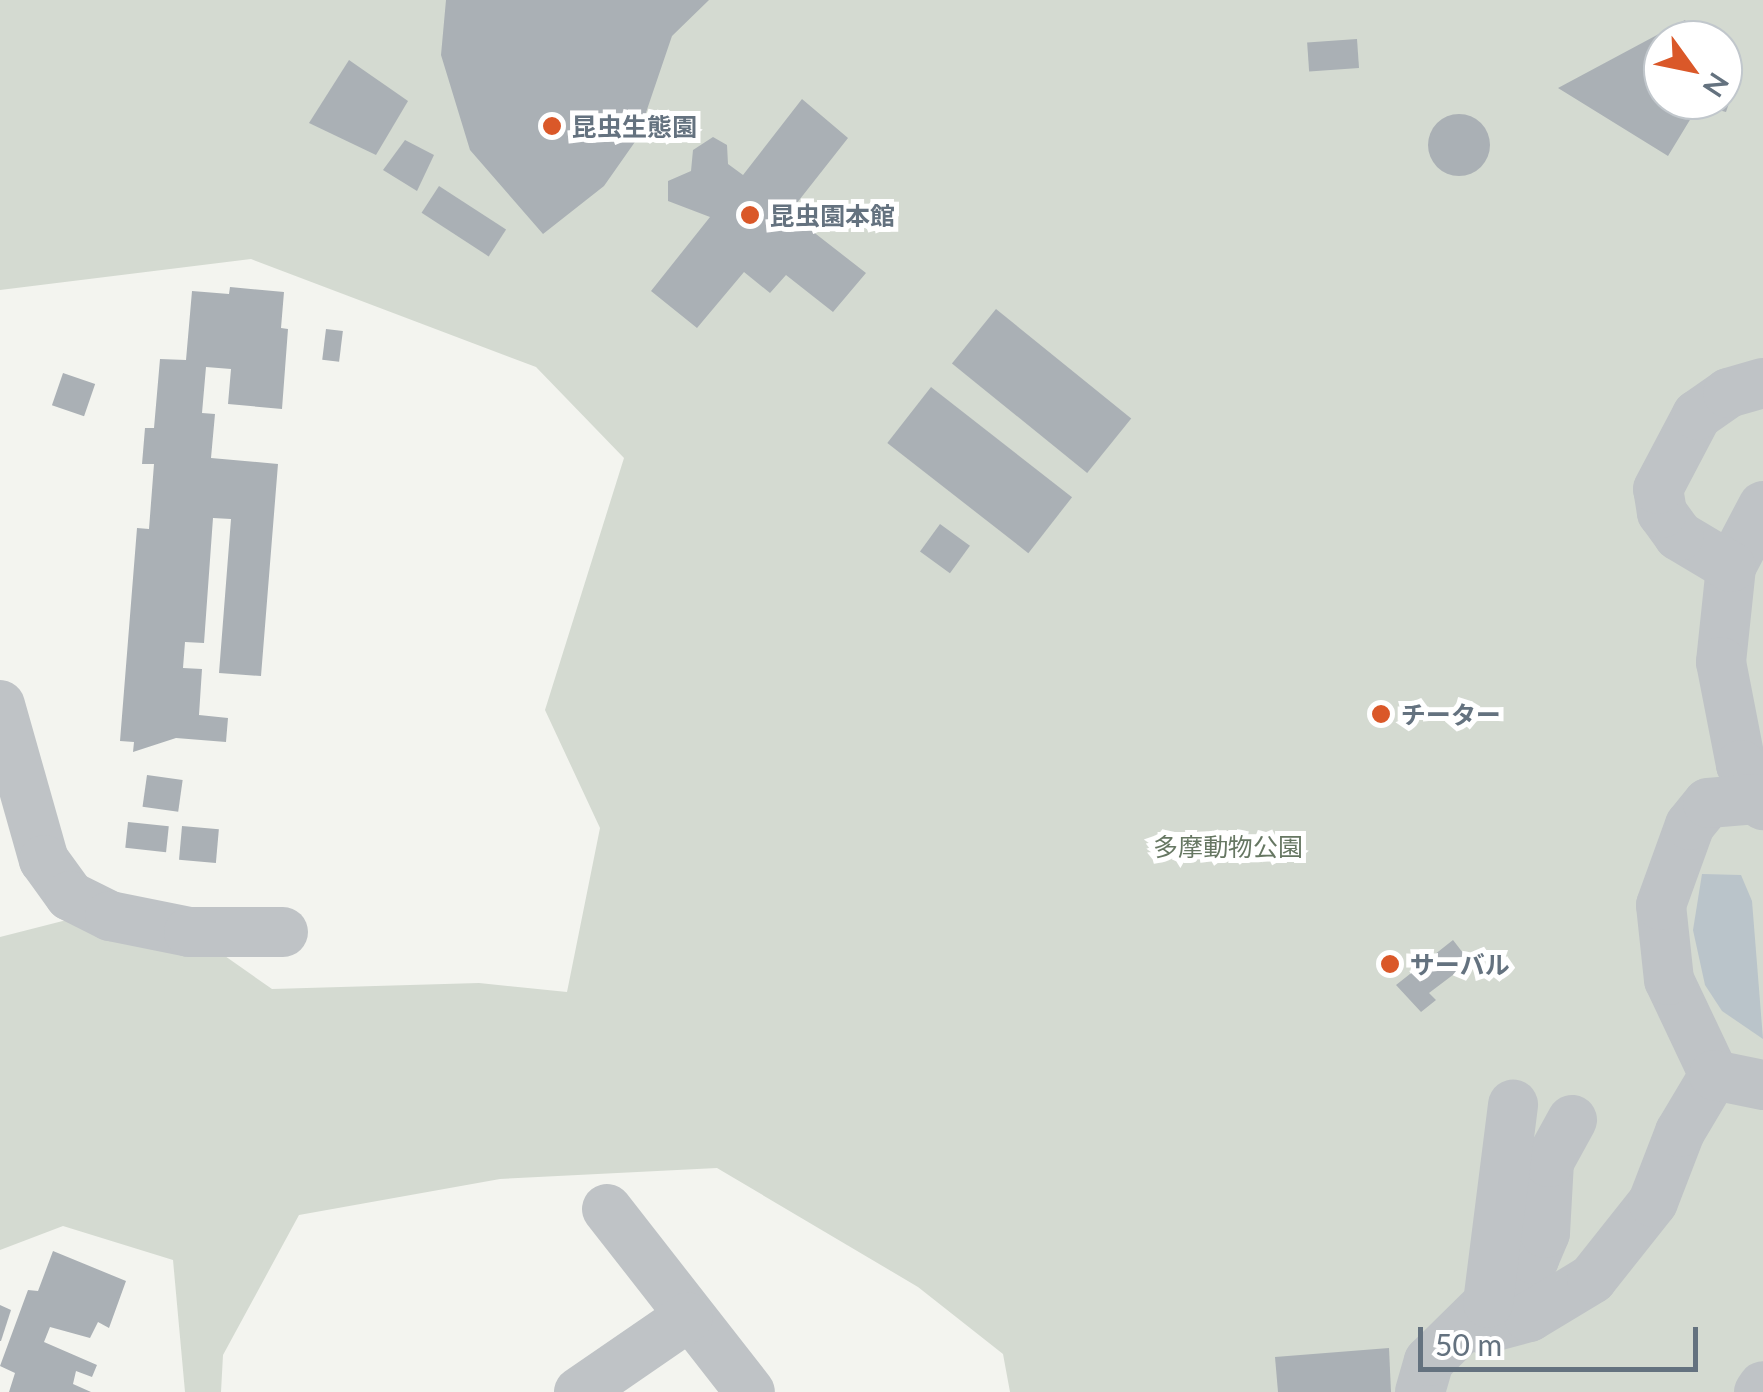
<!DOCTYPE html>
<meta charset="utf-8">
<style>
body{margin:0}
#map{position:relative;width:1763px;height:1392px;overflow:hidden;background:#f3f4ef;font-family:Lato,"Noto Sans JP",sans-serif}
div>[style]{position:absolute}
.green>*{inset:0;background:#d4dad1}
.water>*{inset:0;background:#bac4ca}
.building>*{inset:0;background:#aab0b5;transform-origin:0 0}
.round{border-radius:50%}
.minor>*{height:50px;margin:-25px;padding:0 25px;transform-origin:25px;border-radius:25px;background:#bfc3c6}
.dots>*{width:28px;height:28px;translate:-50% -50%;box-sizing:border-box;border:5px solid #fff;border-radius:50%}
span{translate:-50% -50%;white-space:nowrap;text-align:center;line-height:1.15;-webkit-text-stroke:10px #fff;paint-order:stroke}
.poi-label{font-size:25px;color:#64727f;font-weight:700}
.left{translate:0 -50%;text-align:left}
.park-label{font-size:25px;color:#667762}
.north{position:absolute;left:1643px;top:20px;width:100px;height:100px;box-sizing:border-box;background:#fff;border:2px solid #c1c7cc;border-radius:50%;rotate:123deg;font-size:28px;font-weight:700;line-height:40px;text-align:center;color:#64727f}
.north::after{content:'';display:block;margin:auto;width:35px;height:45px;background:#da5829;clip-path:polygon(50% 0,100% 100%,50% 72%,0 100%)}
.scale{position:absolute;left:1418px;top:1327px;width:280px;height:45px;box-sizing:border-box;border:5px solid #64727f;border-top:0;padding-left:12px;font-size:30px;line-height:35px;white-space:nowrap;color:#64727f;-webkit-text-stroke:8px #fff;paint-order:stroke}
</style>
<div id="map">
<div class="green">
<div style="clip-path:polygon(evenodd,0 0,1763px 0,1763px 1392px,1010px 1392px,1003px 1354px,918px 1287px,717px 1168px,500px 1179px,299px 1215px,223px 1355px,221px 1392px,185px 1392px,173px 1260px,63px 1226px,0 1250px,0 937px,145px 900px,272px 989px,479px 983px,567px 992px,600px 828px,545px 710px,624px 458px,536px 367px,251px 259px,0 290px,0 0,1663px 40px,1723px 40px,1723px 100px,1663px 100px,1663px 40px)"></div>
</div>
<div class="water">
<div style="clip-path:polygon(1702px 874px,1741px 875px,1752px 901px,1763px 1039px,1722px 1011px,1705px 985px,1693px 930px)"></div>
</div>
<div class="building">
<div style="clip-path:polygon(446px 0,709px 0,672px 36px,637px 139px,604px 186px,543px 234px,470px 150px,441px 55px)"></div>
<div style="clip-path:polygon(1685px 20px,1698px 40px,1663px 40px,1663px 100px,1702px 100px,1668px 156px,1558px 88px)"></div>
<div style="left:1357px;top:39px;width:29px;height:50px;rotate:86deg"></div>
<div style="clip-path:polygon(349px 60px,408px 101px,376px 155px,309px 123px)"></div>
<div style="clip-path:polygon(1725px 64px,1741px 68px,1726px 112px,1711px 108px,1723px 100px)"></div>
<div style="clip-path:polygon(802px 99px,848px 138px,789px 213px,866px 273px,833px 312px,786px 275px,770px 293px,744px 272px,697px 328px,651px 291px,710px 217px,668px 201px,668px 181px,691px 171px,693px 150px,713px 137px,727px 145px,728px 164px,743px 175px)"></div>
<div class="round" style="left:1428px;top:114px;width:62px;height:62px"></div>
<div style="clip-path:polygon(405px 140px,434px 155px,417px 191px,383px 170px)"></div>
<div style="left:439px;top:186px;width:80px;height:32px;rotate:33deg"></div>
<div style="clip-path:polygon(230px 287px,284px 292px,281px 328px,288px 329px,282px 409px,228px 404px,231px 369px,206px 367px,202px 413px,215px 414px,211px 458px,278px 464px,261px 676px,219px 673px,231px 519px,213px 518px,204px 643px,185px 642px,183px 668px,202px 669px,199px 715px,228px 718px,226px 742px,176px 738px,133px 752px,134px 742px,120px 741px,137px 528px,149px 529px,154px 464px,142px 464px,145px 428px,154px 428px,160px 359px,186px 360px,192px 291px,229px 294px)"></div>
<div style="left:996px;top:309px;width:174px;height:70px;rotate:39deg"></div>
<div style="left:326px;top:329px;width:17px;height:31px;rotate:7deg"></div>
<div style="left:63px;top:373px;width:34px;height:34px;rotate:19deg"></div>
<div style="left:931px;top:387px;width:179px;height:71px;rotate:38deg"></div>
<div style="left:940px;top:524px;width:37px;height:34px;rotate:36deg"></div>
<div style="left:147px;top:775px;width:36px;height:32px;rotate:8deg"></div>
<div style="left:128px;top:822px;width:41px;height:26px;rotate:6deg"></div>
<div style="left:182px;top:826px;width:37px;height:34px;rotate:5deg"></div>
<div style="clip-path:polygon(1453px 940px,1470px 962px,1429px 993px,1436px 1000px,1421px 1012px,1396px 985px)"></div>
<div style="clip-path:polygon(53px 1251px,126px 1281px,109px 1328px,98px 1322px,90px 1338px,50px 1327px,44px 1342px,97px 1365px,92px 1377px,76px 1371px,73px 1384px,91px 1392px,9px 1392px,15px 1373px,0 1366px,28px 1290px,38px 1291px)"></div>
<div style="clip-path:polygon(0 1305px,11px 1310px,1px 1341px,0 1341px)"></div>
<div style="clip-path:polygon(1389px 1348px,1391px 1392px,1278px 1392px,1275px 1357px)"></div>
</div>
<div class="minor">
<div style="left:1763px;top:506px;width:69px;rotate:117.7deg"></div>
<div style="left:1731px;top:567px;width:96px;rotate:96deg"></div>
<div style="left:1721px;top:662px;width:105px;rotate:79deg"></div>
<div style="left:1741px;top:765px;width:46px;rotate:61.2deg"></div>
<div style="left:1731px;top:567px;width:61px;rotate:-149.2deg"></div>
<div style="left:1679px;top:536px;width:29px;rotate:-126deg"></div>
<div style="left:1662px;top:513px;width:24px;rotate:-99deg"></div>
<div style="left:1658px;top:489px;width:84px;rotate:-62.2deg"></div>
<div style="left:1697px;top:415px;width:38px;rotate:-35deg"></div>
<div style="left:1728px;top:393px;width:36px;rotate:-16deg"></div>
<div style="left:0;top:705px;width:161px;rotate:74.2deg"></div>
<div style="left:44px;top:860px;width:44px;rotate:54.2deg"></div>
<div style="left:70px;top:896px;width:45px;rotate:26.6deg"></div>
<div style="left:110px;top:916px;width:81px;rotate:11.4deg"></div>
<div style="left:189px;top:932px;width:94px"></div>
<div style="left:1714px;top:1075px;width:105px;rotate:-115.3deg"></div>
<div style="left:1669px;top:980px;width:75px;rotate:-96.1deg"></div>
<div style="left:1661px;top:905px;width:85px;rotate:-70.1deg"></div>
<div style="left:1690px;top:825px;width:28px;rotate:-51deg"></div>
<div style="left:1708px;top:803px;width:49px;rotate:-4.7deg"></div>
<div style="left:607px;top:1209px;width:232px;rotate:52deg"></div>
<div style="left:1488px;top:1303px;width:64px;rotate:-43.7deg"></div>
<div style="left:1534px;top:1259px;width:28px;rotate:-67deg"></div>
<div style="left:1545px;top:1233px;width:71px;rotate:-86.8deg"></div>
<div style="left:1549px;top:1162px;width:48px;rotate:-61.3deg"></div>
<div style="left:1470px;top:1322px;width:16px;rotate:27deg"></div>
<div style="left:1484px;top:1329px;width:47px;rotate:-14.9deg"></div>
<div style="left:1529px;top:1317px;width:74px;rotate:-31.1deg"></div>
<div style="left:1592px;top:1279px;width:98px;rotate:-51.6deg"></div>
<div style="left:1653px;top:1202px;width:75px;rotate:-68.9deg"></div>
<div style="left:1680px;top:1132px;width:66px;rotate:-59.2deg"></div>
<div style="left:1714px;top:1075px;width:50px;rotate:11.5deg"></div>
<div style="left:579px;top:1392px;width:132px;rotate:-34.5deg"></div>
<div style="left:1420px;top:1392px;width:32px;rotate:-74deg"></div>
<div style="left:1429px;top:1361px;width:83px;rotate:-44.5deg"></div>
<div style="left:1488px;top:1303px;width:200px;rotate:-82.8deg"></div>
<div style="left:1759px;top:1392px;width:7px;rotate:-56deg"></div>
</div>
<div class="dots">
<div style="left:552px;top:126px;background:#da5829"></div>
<div style="left:750px;top:215px;background:#da5829"></div>
<div style="left:1381px;top:714px;background:#da5829"></div>
<div style="left:1390px;top:964px;background:#da5829"></div>
</div>
<div class="poi-label">
<span class="left" style="left:572px;top:126px">昆虫生態園</span>
<span class="left" style="left:770px;top:215px">昆虫園本館</span>
<span class="left" style="left:1401px;top:714px">チーター</span>
<span class="left" style="left:1410px;top:964px">サーバル</span>
</div>
<div class="park-label">
<span style="left:1228px;top:846px">多摩動物公園</span>
</div>
<div class="north">N</div>
<div class="scale">50 m</div>
</div>
